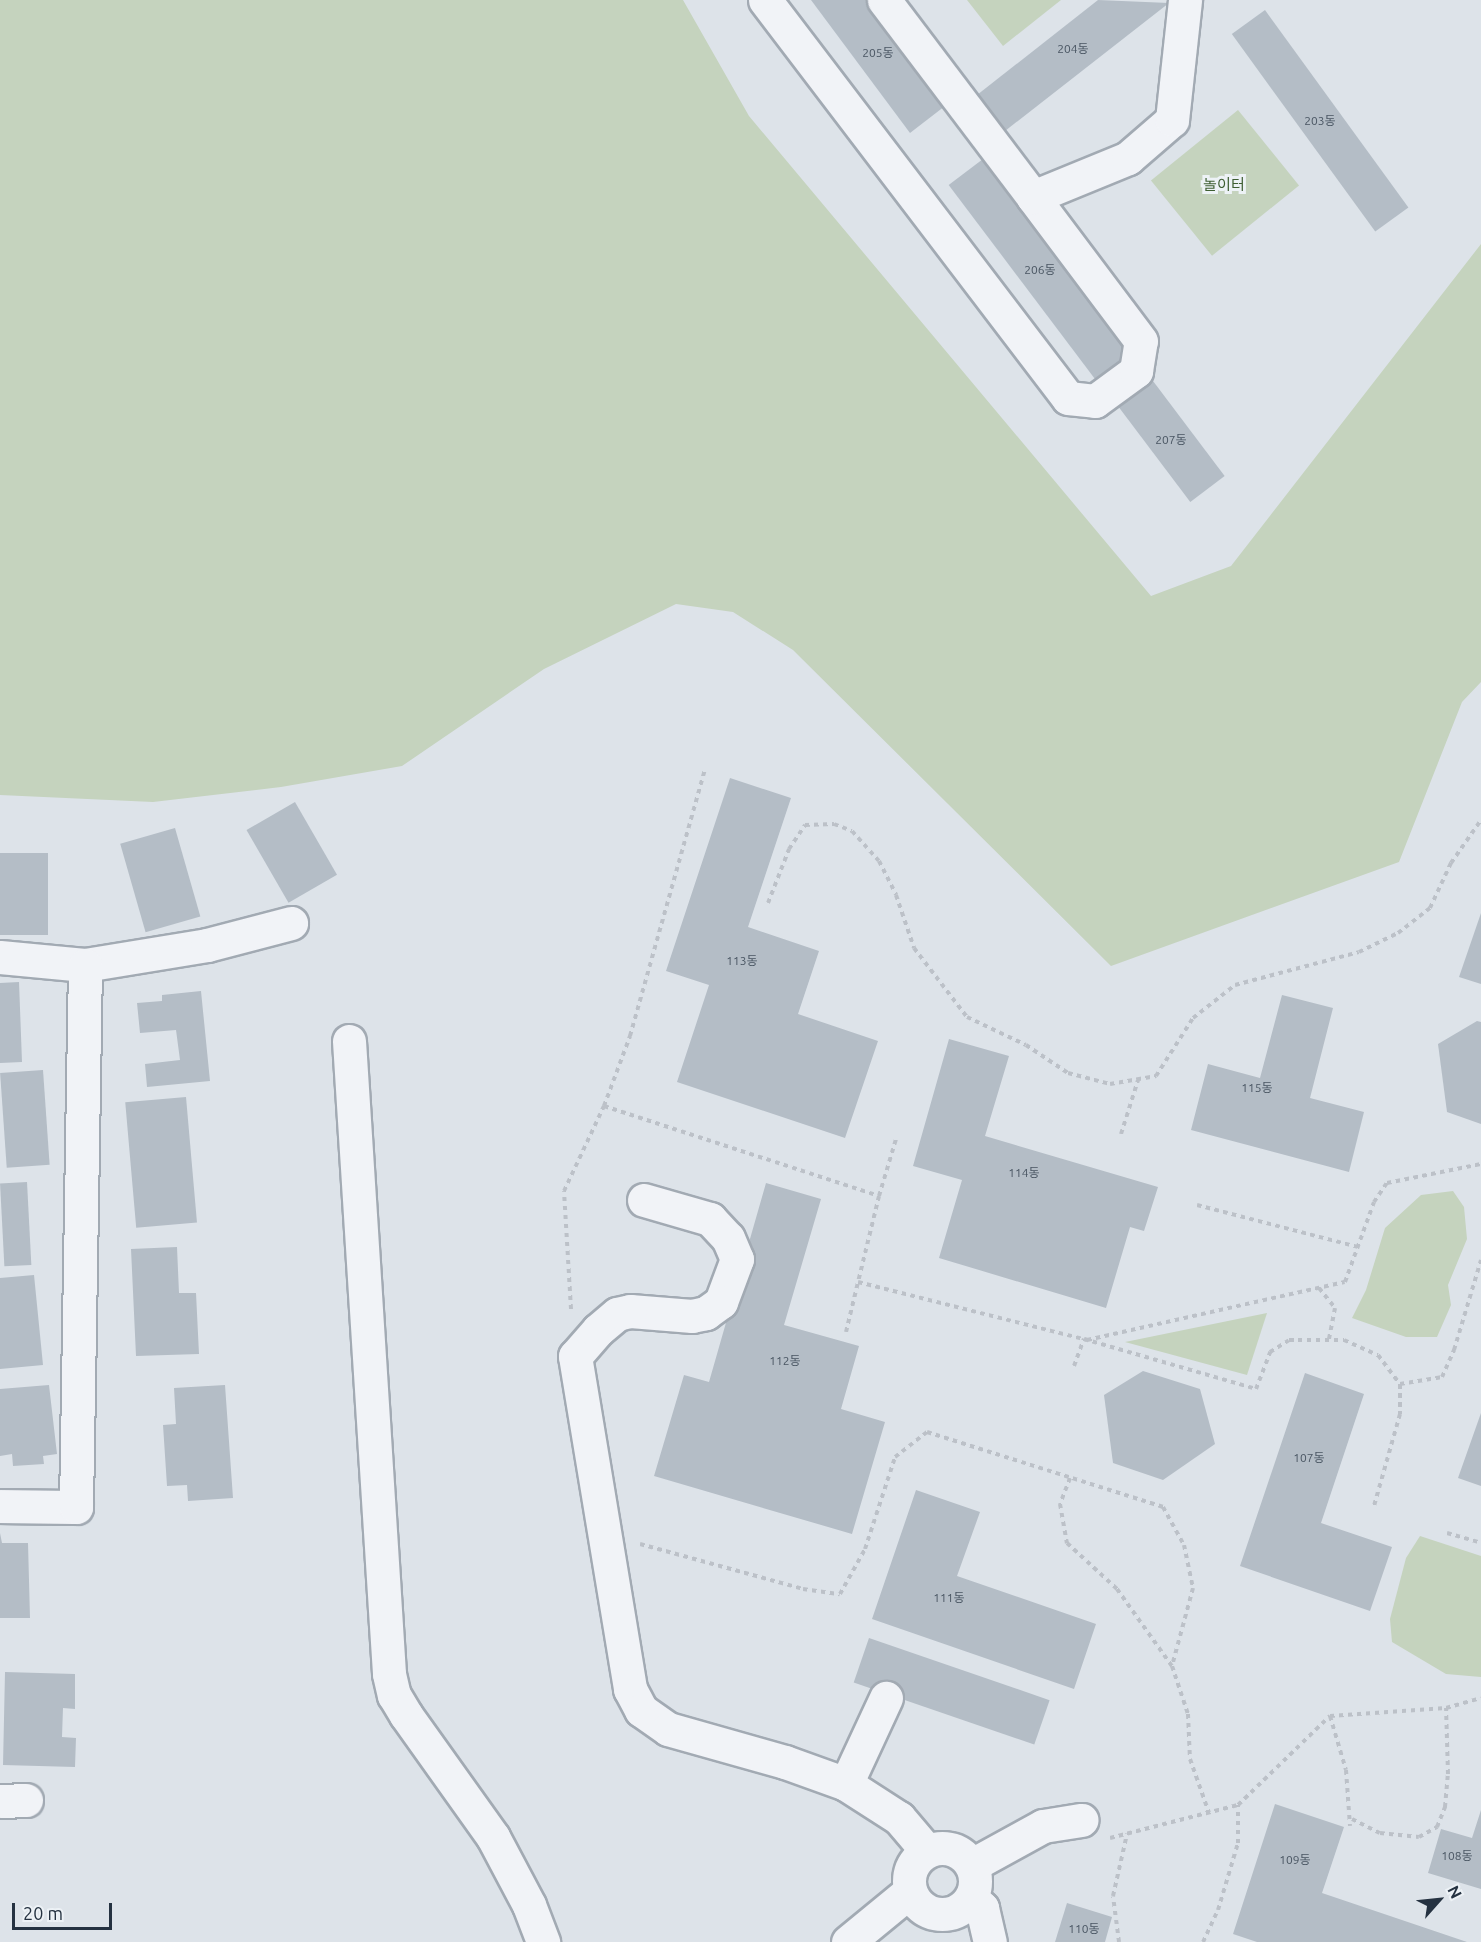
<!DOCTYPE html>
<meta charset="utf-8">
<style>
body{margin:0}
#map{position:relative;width:1481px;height:1942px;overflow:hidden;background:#dde3e9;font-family:Ubuntu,"Noto Sans KR",sans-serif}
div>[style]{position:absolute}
.green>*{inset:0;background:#c5d3be;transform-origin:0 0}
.building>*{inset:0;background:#b4bdc6;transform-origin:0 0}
.path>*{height:4px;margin-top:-2px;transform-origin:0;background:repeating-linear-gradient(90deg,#bcc1c8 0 4.5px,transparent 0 9px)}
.roads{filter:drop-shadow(2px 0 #a2aab3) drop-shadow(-2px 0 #a2aab3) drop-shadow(0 2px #a2aab3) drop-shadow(0 -2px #a2aab3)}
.minor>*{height:33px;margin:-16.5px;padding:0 16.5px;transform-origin:16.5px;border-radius:16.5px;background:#f1f3f7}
.minor>.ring{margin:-16.5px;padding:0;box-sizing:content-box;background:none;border:33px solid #f1f3f7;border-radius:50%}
span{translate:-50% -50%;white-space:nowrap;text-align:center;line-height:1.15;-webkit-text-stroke:6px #edf2f6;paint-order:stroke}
.number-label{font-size:12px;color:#495562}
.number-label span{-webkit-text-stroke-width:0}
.park-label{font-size:15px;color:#3e5e32}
.north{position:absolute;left:1409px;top:1870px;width:60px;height:60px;-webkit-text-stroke:4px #edf2f6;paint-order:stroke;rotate:63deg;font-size:16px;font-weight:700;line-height:24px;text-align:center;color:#253241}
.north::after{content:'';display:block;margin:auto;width:21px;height:27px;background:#253241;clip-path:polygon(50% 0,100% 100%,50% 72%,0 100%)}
.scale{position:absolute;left:12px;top:1903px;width:100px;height:27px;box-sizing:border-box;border:3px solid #253241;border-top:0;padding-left:8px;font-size:18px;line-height:21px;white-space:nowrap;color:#253241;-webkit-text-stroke:4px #edf2f6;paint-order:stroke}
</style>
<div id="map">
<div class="green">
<div style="clip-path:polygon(0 0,683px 0,749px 116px,1151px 596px,1231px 566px,1481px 244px,1481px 682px,1462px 702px,1399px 862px,1111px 966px,793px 650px,733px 612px,676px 604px,544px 669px,402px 766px,281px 787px,153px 802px,0 795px)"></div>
<div style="clip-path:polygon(967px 0,1061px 0,1003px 46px)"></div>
<div style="left:1238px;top:110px;width:97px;height:112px;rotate:51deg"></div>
<div style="clip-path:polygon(1453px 1191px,1464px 1207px,1467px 1239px,1448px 1285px,1451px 1305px,1437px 1337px,1406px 1337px,1352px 1318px,1366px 1290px,1385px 1228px,1421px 1195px)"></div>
<div style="clip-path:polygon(1267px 1313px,1247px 1375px,1125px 1342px)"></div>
<div style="clip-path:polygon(1420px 1536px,1481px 1556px,1481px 1677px,1446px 1674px,1392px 1642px,1390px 1619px,1406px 1558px)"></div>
</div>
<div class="building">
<div style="clip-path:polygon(811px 0,866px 0,945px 106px,910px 133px)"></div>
<div style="clip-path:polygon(1098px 0,1169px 3px,1005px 131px,977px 95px)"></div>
<div style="left:1265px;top:10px;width:244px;height:41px;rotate:54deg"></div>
<div style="left:983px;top:159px;width:245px;height:43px;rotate:53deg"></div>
<div style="left:1150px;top:377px;width:124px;height:43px;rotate:53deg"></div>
<div style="clip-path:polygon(730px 778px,791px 798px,748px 927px,819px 951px,798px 1014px,878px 1041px,845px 1138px,677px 1082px,709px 985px,666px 971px)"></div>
<div style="left:295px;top:802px;width:84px;height:56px;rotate:60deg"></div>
<div style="left:175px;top:828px;width:92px;height:57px;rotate:74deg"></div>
<div style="left:0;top:853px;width:48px;height:82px"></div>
<div style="clip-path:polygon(1481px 913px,1481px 984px,1459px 977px)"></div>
<div style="clip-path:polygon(19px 982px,22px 1062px,0 1063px,0 983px)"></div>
<div style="clip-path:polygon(201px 991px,210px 1081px,147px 1087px,145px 1064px,180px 1060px,176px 1030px,140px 1033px,137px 1003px,162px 1001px,162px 995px)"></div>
<div style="clip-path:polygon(1282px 995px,1333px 1008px,1310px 1098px,1364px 1112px,1349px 1172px,1191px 1130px,1208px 1064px,1260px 1078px)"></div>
<div style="clip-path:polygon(1477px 1021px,1481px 1022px,1481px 1124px,1447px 1112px,1438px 1044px)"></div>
<div style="clip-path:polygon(949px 1039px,1009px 1056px,985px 1136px,1158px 1187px,1144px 1231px,1130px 1227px,1106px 1308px,939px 1258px,962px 1180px,913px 1166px)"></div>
<div style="left:43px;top:1070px;width:95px;height:43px;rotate:86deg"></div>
<div style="left:186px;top:1097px;width:126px;height:61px;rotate:85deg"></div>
<div style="left:27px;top:1182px;width:83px;height:27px;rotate:87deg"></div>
<div style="clip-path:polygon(766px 1183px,821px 1199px,784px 1325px,859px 1346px,841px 1409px,885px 1422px,852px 1534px,654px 1476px,684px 1375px,709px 1382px)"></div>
<div style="clip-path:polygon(177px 1247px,179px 1293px,196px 1293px,199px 1354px,136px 1356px,131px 1249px)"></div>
<div style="clip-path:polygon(34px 1275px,43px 1365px,0 1369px,0 1278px)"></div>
<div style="clip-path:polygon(1143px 1371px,1200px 1389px,1215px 1444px,1163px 1480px,1113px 1463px,1104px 1395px)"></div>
<div style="clip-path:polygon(1305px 1373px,1364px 1394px,1321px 1523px,1392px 1547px,1370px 1611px,1240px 1566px)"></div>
<div style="clip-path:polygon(49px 1385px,57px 1454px,43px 1456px,44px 1464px,13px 1466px,12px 1454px,0 1456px,0 1389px)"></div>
<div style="clip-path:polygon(225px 1385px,233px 1498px,188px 1501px,187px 1485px,167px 1486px,163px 1425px,176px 1424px,174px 1388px)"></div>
<div style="clip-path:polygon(1481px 1413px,1481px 1486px,1458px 1478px)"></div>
<div style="clip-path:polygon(916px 1490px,980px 1512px,957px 1576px,1096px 1624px,1074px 1689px,872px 1619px)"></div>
<div style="clip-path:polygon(0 1533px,2px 1543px,28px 1543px,30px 1618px,0 1618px)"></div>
<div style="left:869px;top:1638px;width:191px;height:47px;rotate:19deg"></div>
<div style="clip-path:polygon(5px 1672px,75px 1674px,75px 1709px,63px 1708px,62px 1737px,76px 1738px,75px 1767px,3px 1765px)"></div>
<div style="clip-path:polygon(1275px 1804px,1344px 1827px,1322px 1893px,1467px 1942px,1257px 1942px,1233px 1934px)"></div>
<div style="clip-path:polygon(1481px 1810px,1481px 1889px,1428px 1873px,1441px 1829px,1472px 1838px)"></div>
<div style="clip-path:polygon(1067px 1903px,1112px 1917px,1105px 1942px,1055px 1942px)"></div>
</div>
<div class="path">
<div style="left:768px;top:903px;width:58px;rotate:-68.7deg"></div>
<div style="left:789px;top:849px;width:29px;rotate:-56deg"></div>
<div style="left:805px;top:825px;width:29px;rotate:-2deg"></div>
<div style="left:834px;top:824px;width:19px;rotate:21deg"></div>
<div style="left:852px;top:831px;width:40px;rotate:48deg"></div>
<div style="left:879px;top:861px;width:38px;rotate:63deg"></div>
<div style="left:896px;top:895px;width:56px;rotate:71.2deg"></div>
<div style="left:914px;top:948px;width:87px;rotate:52.5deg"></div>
<div style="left:967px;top:1017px;width:65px;rotate:25.4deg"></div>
<div style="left:1026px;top:1045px;width:50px;rotate:33.7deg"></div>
<div style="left:1068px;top:1073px;width:43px;rotate:14.7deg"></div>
<div style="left:1110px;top:1084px;width:47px;rotate:-9.9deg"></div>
<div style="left:1156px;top:1076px;width:69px;rotate:-57.5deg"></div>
<div style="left:1193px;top:1018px;width:53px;rotate:-38.2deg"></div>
<div style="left:1235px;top:985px;width:128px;rotate:-14.9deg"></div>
<div style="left:1359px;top:952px;width:43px;rotate:-26deg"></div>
<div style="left:1398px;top:933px;width:41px;rotate:-38deg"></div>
<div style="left:1430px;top:908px;width:50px;rotate:-65deg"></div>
<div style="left:1451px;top:863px;width:52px;rotate:-55.1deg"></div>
<div style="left:604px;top:1106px;width:75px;rotate:-69.6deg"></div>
<div style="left:630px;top:1036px;width:276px;rotate:-74.3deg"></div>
<div style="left:1121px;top:1134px;width:57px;rotate:-72.5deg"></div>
<div style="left:879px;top:1196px;width:59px;rotate:-73.4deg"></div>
<div style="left:1197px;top:1205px;width:166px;rotate:14.6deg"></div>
<div style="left:1319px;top:1288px;width:26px;rotate:51deg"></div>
<div style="left:1335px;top:1308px;width:33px;rotate:101deg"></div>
<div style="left:571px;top:1309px;width:118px;rotate:-93.4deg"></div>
<div style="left:564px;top:1191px;width:94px;rotate:-64.8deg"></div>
<div style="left:604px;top:1106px;width:289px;rotate:18.1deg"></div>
<div style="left:879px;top:1196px;width:89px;rotate:103.7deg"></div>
<div style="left:858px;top:1282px;width:236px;rotate:14.2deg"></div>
<div style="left:1087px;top:1340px;width:264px;rotate:-12.7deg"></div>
<div style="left:1345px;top:1282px;width:85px;rotate:-70.1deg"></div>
<div style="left:1374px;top:1202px;width:23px;rotate:-56deg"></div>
<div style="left:1387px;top:1183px;width:96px;rotate:-11.4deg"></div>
<div style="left:846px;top:1332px;width:51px;rotate:-76.5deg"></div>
<div style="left:1074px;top:1366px;width:29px;rotate:-70deg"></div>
<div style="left:1084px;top:1339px;width:179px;rotate:16.2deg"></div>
<div style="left:1256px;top:1389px;width:40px;rotate:-69deg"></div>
<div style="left:1270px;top:1352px;width:22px;rotate:-32deg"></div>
<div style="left:1289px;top:1340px;width:55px"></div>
<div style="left:1344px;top:1340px;width:37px;rotate:24deg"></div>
<div style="left:1378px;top:1355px;width:36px;rotate:53deg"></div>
<div style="left:1400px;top:1384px;width:30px;rotate:90deg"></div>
<div style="left:1400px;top:1414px;width:96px;rotate:105.8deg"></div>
<div style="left:1400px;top:1384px;width:43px;rotate:-9.5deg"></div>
<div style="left:1442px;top:1377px;width:30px;rotate:-66deg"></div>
<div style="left:1454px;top:1350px;width:94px;rotate:-73.3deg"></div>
<div style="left:1070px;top:1478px;width:28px;rotate:111deg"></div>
<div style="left:1060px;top:1504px;width:40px;rotate:80deg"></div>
<div style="left:1067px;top:1543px;width:68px;rotate:42.6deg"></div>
<div style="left:1117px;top:1589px;width:95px;rotate:54.5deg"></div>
<div style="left:1172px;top:1666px;width:51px;rotate:71.6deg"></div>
<div style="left:1188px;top:1714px;width:45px;rotate:87.5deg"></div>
<div style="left:1190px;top:1759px;width:57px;rotate:70.6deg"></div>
<div style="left:1447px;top:1533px;width:35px;rotate:16deg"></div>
<div style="left:640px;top:1544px;width:169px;rotate:15.4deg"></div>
<div style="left:803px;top:1589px;width:37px;rotate:8deg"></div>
<div style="left:840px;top:1594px;width:51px;rotate:-60.9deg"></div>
<div style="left:865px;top:1549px;width:97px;rotate:-71.9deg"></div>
<div style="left:895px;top:1457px;width:41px;rotate:-38deg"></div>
<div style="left:927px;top:1432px;width:248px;rotate:17.6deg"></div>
<div style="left:1163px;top:1507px;width:43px;rotate:61.1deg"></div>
<div style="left:1184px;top:1545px;width:44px;rotate:78.2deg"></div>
<div style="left:1193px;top:1588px;width:81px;rotate:105.1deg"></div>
<div style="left:1330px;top:1716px;width:56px;rotate:73.5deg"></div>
<div style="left:1346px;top:1770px;width:56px;rotate:85.9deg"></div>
<div style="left:1352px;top:1819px;width:31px;rotate:27deg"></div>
<div style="left:1380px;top:1833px;width:39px;rotate:6deg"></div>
<div style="left:1419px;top:1837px;width:21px;rotate:-29deg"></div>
<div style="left:1437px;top:1827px;width:22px;rotate:-68deg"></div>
<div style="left:1445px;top:1807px;width:33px;rotate:-85deg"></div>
<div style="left:1448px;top:1774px;width:66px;rotate:-91.7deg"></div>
<div style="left:1110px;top:1838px;width:132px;rotate:-14.5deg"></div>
<div style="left:1238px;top:1805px;width:128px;rotate:-44.1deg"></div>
<div style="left:1330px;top:1716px;width:116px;rotate:-3.9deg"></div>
<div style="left:1446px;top:1708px;width:36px;rotate:-16deg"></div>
<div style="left:1119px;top:1942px;width:46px;rotate:-97.4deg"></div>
<div style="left:1113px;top:1896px;width:64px;rotate:-77.3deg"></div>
<div style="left:1203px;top:1942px;width:35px;rotate:-65deg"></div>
<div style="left:1218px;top:1910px;width:70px;rotate:-73.4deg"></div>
<div style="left:1238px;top:1843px;width:38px;rotate:-90deg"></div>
</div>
<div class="roads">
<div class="minor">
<div style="left:765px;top:0;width:500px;rotate:52.72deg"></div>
<div style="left:1068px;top:398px;width:27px;rotate:6deg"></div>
<div style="left:1095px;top:401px;width:51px;rotate:-36.2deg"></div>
<div style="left:1136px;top:371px;width:30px;rotate:-81deg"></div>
<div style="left:1141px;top:341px;width:180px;rotate:-126.9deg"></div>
<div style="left:884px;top:0;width:247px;rotate:52.9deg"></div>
<div style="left:1033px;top:197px;width:103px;rotate:-22.3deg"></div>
<div style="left:1128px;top:158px;width:58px;rotate:-40.8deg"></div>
<div style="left:1172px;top:120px;width:121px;rotate:-83.8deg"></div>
<div style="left:0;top:957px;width:85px;rotate:5.4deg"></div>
<div style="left:85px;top:965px;width:124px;rotate:-9.3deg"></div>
<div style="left:207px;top:945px;width:87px;rotate:-14.7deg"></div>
<div style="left:349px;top:1041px;width:634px;rotate:86.38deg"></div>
<div style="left:389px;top:1674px;width:22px;rotate:77deg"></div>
<div style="left:394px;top:1695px;width:23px;rotate:59deg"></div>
<div style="left:406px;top:1715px;width:150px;rotate:54.5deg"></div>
<div style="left:493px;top:1837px;width:77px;rotate:62.1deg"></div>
<div style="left:529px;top:1905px;width:40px;rotate:69deg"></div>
<div style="left:644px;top:1200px;width:69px;rotate:16.1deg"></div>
<div style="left:710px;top:1219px;width:26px;rotate:47deg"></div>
<div style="left:728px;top:1238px;width:23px;rotate:67deg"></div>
<div style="left:737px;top:1259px;width:46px;rotate:110.4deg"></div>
<div style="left:721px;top:1302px;width:19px;rotate:144deg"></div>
<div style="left:706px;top:1313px;width:14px;rotate:168deg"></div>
<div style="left:692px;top:1316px;width:62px;rotate:-175.4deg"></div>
<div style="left:630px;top:1311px;width:13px;rotate:167deg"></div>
<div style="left:617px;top:1314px;width:25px;rotate:140deg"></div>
<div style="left:598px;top:1330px;width:35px;rotate:131deg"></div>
<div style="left:575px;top:1356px;width:338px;rotate:80.6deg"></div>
<div style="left:630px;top:1689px;width:24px;rotate:62deg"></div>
<div style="left:641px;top:1710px;width:33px;rotate:35deg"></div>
<div style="left:668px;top:1729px;width:122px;rotate:15.8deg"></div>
<div style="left:785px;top:1762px;width:65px;rotate:19.8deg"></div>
<div style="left:846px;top:1784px;width:63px;rotate:32.7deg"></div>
<div style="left:899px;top:1818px;width:43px;rotate:49.7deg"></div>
<div style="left:0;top:1506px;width:76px;rotate:0.8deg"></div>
<div style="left:76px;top:1507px;width:542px;rotate:-89.05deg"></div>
<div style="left:846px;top:1784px;width:95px;rotate:-65.1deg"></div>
<div style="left:0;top:1801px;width:26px;rotate:-2deg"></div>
<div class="ring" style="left:909px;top:1848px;width:33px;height:33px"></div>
<div style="left:972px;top:1865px;width:81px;rotate:-28.8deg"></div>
<div style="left:1043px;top:1826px;width:39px;rotate:-9deg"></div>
<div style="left:971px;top:1898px;width:15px;rotate:42deg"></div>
<div style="left:982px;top:1908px;width:35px;rotate:77deg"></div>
<div style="left:848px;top:1942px;width:80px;rotate:-39.4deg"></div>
</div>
</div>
<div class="number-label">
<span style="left:1073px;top:49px">204동</span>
<span style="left:878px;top:53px">205동</span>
<span style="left:1320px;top:121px">203동</span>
<span style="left:1040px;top:270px">206동</span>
<span style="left:1171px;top:440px">207동</span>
<span style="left:742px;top:961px">113동</span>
<span style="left:1257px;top:1088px">115동</span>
<span style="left:1024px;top:1173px">114동</span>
<span style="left:785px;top:1361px">112동</span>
<span style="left:1309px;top:1458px">107동</span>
<span style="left:949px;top:1598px">111동</span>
<span style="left:1457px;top:1856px">108동</span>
<span style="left:1295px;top:1860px">109동</span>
<span style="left:1084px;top:1929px">110동</span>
</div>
<div class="park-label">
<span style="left:1224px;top:185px">놀이터</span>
</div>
<div class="north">N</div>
<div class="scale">20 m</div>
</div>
